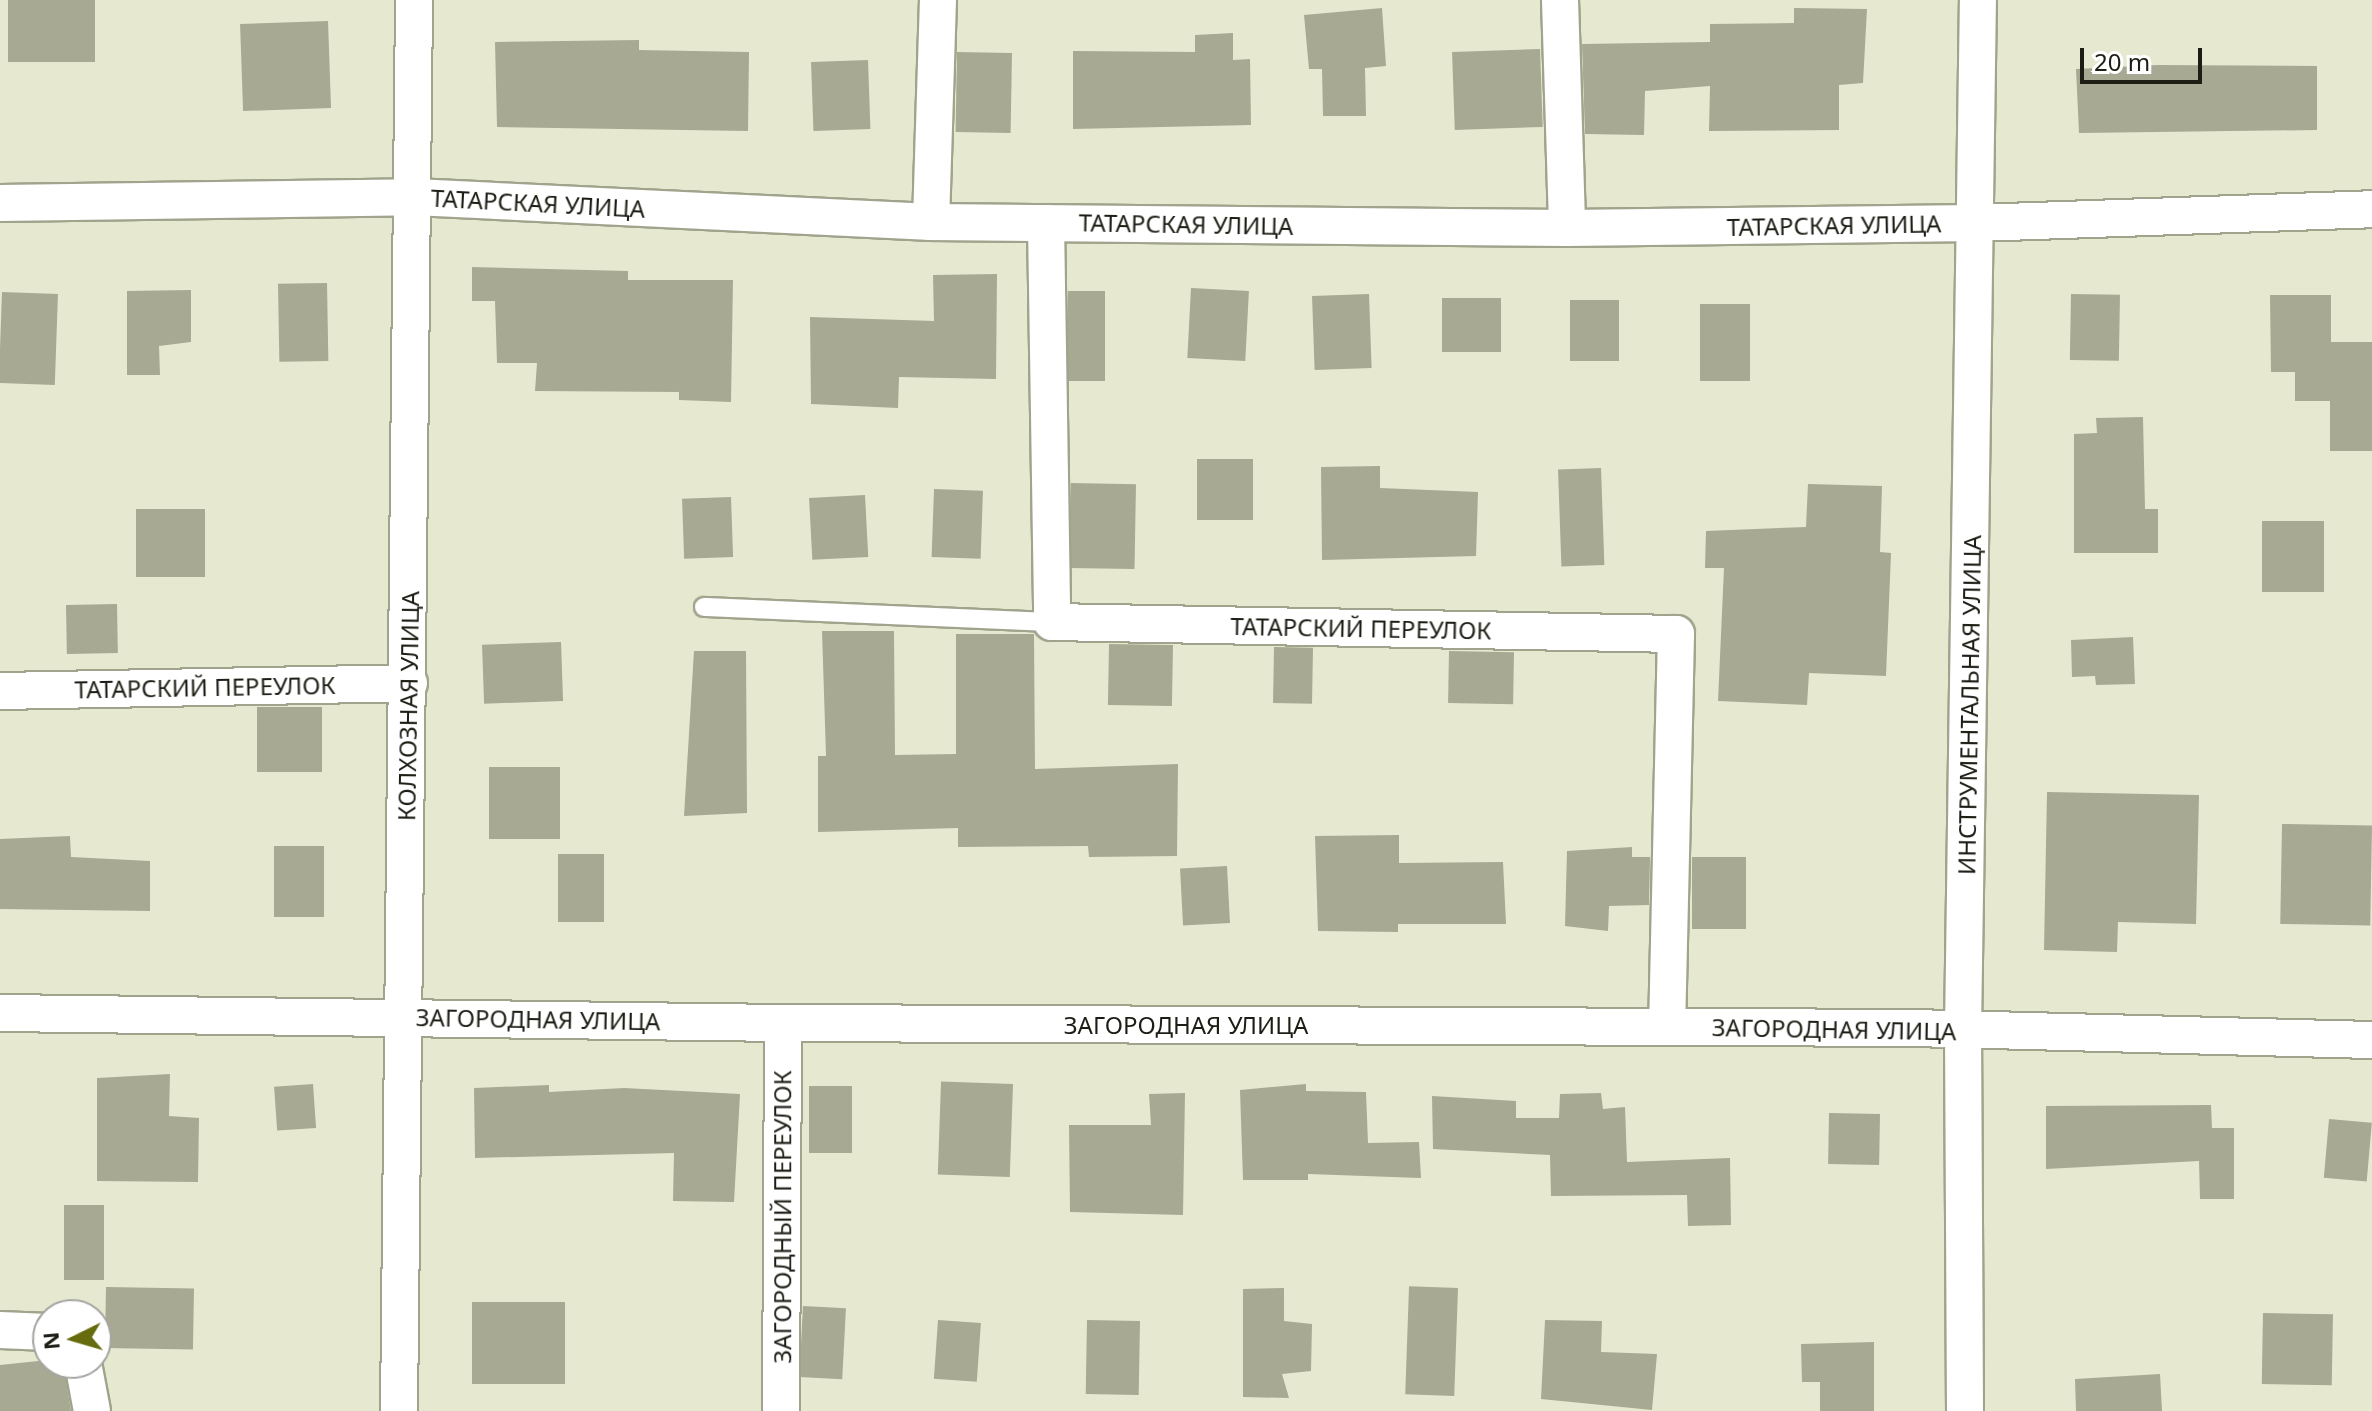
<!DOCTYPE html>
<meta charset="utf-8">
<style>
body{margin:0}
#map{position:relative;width:2372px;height:1411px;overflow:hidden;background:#e6e9d0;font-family:"Noto Sans",sans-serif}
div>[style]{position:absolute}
.building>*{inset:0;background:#a7a992;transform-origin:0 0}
.roads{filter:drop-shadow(2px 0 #a1a48d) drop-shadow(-2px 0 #a1a48d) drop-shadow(0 2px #a1a48d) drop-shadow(0 -2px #a1a48d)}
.lane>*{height:18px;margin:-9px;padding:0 9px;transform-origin:9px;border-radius:9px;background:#fff}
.street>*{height:36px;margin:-18px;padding:0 18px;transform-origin:18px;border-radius:18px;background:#fff}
span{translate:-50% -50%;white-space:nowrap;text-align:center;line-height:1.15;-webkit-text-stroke:6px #fff;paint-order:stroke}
.street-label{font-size:24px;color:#1c1e15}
.north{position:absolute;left:32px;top:1299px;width:80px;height:80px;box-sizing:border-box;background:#fff;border:2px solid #a4a5a1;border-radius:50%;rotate:265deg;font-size:22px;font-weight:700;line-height:32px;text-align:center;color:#1c1e15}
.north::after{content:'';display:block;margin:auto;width:28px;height:36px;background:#666b0d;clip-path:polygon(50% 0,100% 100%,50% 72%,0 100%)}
.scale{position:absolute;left:2080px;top:48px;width:122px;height:36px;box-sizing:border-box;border:4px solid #1c1e15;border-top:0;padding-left:10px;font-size:24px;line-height:28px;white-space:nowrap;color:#1c1e15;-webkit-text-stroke:6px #fff;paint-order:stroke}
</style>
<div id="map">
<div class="building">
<div style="left:8px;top:0;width:87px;height:62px"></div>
<div style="clip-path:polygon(1382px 8px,1386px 66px,1365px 68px,1366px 116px,1323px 116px,1322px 69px,1309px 69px,1304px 15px)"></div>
<div style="clip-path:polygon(1794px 8px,1867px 9px,1863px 83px,1839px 85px,1839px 130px,1709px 131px,1710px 86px,1645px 91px,1644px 135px,1585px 134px,1582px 44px,1710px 42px,1710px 24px,1794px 23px)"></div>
<div style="left:328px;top:21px;width:87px;height:88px;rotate:88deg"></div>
<div style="clip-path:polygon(1233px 33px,1233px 60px,1250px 59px,1251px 125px,1073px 129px,1073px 51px,1195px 52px,1195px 35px)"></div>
<div style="clip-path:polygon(639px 40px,639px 50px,749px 52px,748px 131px,497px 127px,495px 42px)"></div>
<div style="left:1540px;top:49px;width:78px;height:88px;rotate:88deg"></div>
<div style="left:957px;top:52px;width:55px;height:80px;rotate:1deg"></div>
<div style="left:868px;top:60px;width:69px;height:57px;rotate:88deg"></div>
<div style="clip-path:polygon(2157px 65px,2317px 66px,2317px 130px,2079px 133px,2076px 69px)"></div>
<div style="clip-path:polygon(472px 267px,628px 271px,628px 280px,733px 280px,731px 402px,679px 400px,679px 392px,535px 391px,537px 363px,497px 363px,495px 301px,472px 301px)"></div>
<div style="clip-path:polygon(997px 274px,996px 379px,899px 377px,898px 408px,811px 404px,810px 317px,934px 321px,933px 275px)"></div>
<div style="left:327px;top:283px;width:78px;height:49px;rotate:89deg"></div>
<div style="left:1191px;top:288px;width:58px;height:70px;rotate:3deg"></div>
<div style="clip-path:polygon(191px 290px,191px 342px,159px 346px,160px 375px,127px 375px,127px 291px)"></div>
<div style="left:1068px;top:291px;width:37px;height:90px"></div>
<div style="left:2px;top:292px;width:56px;height:91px;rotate:2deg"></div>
<div style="left:1369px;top:294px;width:74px;height:57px;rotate:88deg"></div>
<div style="left:2071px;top:294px;width:49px;height:66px;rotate:1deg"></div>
<div style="clip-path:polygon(2270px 295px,2331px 295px,2331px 342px,2372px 342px,2372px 451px,2330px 451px,2330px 401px,2295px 401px,2295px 372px,2271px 372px)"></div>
<div style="left:1442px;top:298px;width:59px;height:54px"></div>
<div style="left:1619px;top:300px;width:61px;height:49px;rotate:90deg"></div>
<div style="left:1700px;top:304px;width:50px;height:77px"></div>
<div style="clip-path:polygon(2143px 417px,2145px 509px,2158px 509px,2158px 553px,2074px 553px,2074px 434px,2097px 433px,2096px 418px)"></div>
<div style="left:1253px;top:459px;width:61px;height:56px;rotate:90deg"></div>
<div style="clip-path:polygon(1380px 466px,1380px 488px,1478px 492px,1476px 556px,1322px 560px,1321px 467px)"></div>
<div style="left:1601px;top:468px;width:97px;height:43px;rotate:88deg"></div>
<div style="left:1071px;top:483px;width:65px;height:85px;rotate:1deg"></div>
<div style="clip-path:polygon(1808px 484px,1882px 486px,1880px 552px,1891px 553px,1886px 676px,1809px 673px,1807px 705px,1718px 701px,1724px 568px,1705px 568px,1706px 531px,1806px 527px)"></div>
<div style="left:934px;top:489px;width:49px;height:68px;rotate:2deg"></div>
<div style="left:865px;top:495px;width:62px;height:56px;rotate:87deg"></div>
<div style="left:731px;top:497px;width:60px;height:49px;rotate:88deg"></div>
<div style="left:136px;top:509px;width:69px;height:68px"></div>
<div style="left:2262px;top:521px;width:62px;height:71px"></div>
<div style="left:117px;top:604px;width:49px;height:51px;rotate:89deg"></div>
<div style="clip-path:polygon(822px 631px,894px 631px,895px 755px,956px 754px,956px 634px,1034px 634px,1035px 769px,1178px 764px,1177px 856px,1089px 857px,1088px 846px,958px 847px,958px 828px,818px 832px,818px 756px,826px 756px)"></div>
<div style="clip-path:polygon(2133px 637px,2135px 684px,2096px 685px,2095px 676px,2072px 677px,2071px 640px)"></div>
<div style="left:561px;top:642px;width:59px;height:79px;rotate:88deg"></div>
<div style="left:1109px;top:644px;width:64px;height:61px;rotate:1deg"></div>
<div style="left:1274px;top:647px;width:39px;height:56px;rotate:1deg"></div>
<div style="clip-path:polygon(694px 651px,746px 651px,747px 813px,684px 816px)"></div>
<div style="left:1449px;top:651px;width:65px;height:52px;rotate:1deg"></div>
<div style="left:257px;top:707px;width:65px;height:65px"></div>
<div style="left:560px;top:767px;width:72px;height:71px;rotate:90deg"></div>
<div style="clip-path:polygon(2047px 792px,2199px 795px,2196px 924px,2118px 922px,2117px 952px,2044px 950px)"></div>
<div style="left:2282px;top:824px;width:90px;height:100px;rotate:1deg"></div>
<div style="clip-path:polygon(1399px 835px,1399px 863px,1503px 862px,1506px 924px,1398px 924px,1398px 932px,1318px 931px,1315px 836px)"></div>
<div style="clip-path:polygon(70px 836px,71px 857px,150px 861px,150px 911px,0 909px,0 839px)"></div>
<div style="left:274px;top:846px;width:50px;height:71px"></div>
<div style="clip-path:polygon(1632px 847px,1632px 857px,1650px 857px,1649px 905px,1609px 906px,1608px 931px,1565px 926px,1567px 851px)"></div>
<div style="left:604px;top:854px;width:68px;height:46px;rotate:90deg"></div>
<div style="left:1692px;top:857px;width:54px;height:72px"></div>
<div style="left:1227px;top:866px;width:57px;height:47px;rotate:87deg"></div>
<div style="clip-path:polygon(170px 1074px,169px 1116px,199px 1118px,198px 1182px,97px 1181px,97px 1078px)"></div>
<div style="left:313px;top:1084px;width:44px;height:39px;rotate:86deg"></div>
<div style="left:1013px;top:1084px;width:93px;height:72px;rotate:92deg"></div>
<div style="clip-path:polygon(1306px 1084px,1306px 1091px,1366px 1092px,1368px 1143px,1419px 1142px,1421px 1178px,1308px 1174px,1308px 1180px,1243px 1180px,1240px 1090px)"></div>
<div style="clip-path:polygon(549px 1085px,549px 1092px,624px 1088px,740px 1094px,734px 1202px,673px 1201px,674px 1153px,475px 1158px,474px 1088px)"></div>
<div style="left:809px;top:1086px;width:43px;height:67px"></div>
<div style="clip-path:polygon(1185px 1093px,1183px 1215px,1070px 1212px,1069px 1125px,1151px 1125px,1149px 1094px)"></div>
<div style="clip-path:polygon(1601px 1093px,1603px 1109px,1625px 1107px,1627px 1162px,1730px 1158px,1731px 1225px,1688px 1226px,1687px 1195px,1551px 1196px,1550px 1155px,1433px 1149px,1432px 1096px,1516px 1101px,1516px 1118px,1559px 1118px,1560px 1094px)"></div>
<div style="clip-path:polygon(2211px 1105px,2212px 1128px,2234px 1128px,2234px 1199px,2200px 1199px,2199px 1161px,2046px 1169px,2046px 1106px)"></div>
<div style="left:1829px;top:1113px;width:51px;height:51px;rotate:1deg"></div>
<div style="left:2329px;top:1119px;width:43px;height:59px;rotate:5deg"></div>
<div style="left:64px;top:1205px;width:40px;height:75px"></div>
<div style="left:106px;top:1287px;width:88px;height:61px;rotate:1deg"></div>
<div style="clip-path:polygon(1284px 1288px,1284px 1321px,1312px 1324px,1311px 1371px,1282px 1374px,1289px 1398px,1243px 1397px,1243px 1289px)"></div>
<div style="left:1458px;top:1288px;width:108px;height:49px;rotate:92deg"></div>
<div style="left:472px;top:1302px;width:93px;height:82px"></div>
<div style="left:803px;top:1306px;width:43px;height:71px;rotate:3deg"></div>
<div style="left:2263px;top:1313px;width:70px;height:71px;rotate:1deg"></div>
<div style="left:938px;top:1320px;width:43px;height:59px;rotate:4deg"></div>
<div style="left:1087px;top:1320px;width:53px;height:74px;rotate:1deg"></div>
<div style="clip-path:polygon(1545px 1320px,1602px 1321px,1601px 1352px,1657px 1354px,1652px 1410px,1541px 1399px)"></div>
<div style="clip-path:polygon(1874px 1342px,1874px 1411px,1820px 1411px,1820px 1382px,1802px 1382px,1801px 1344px)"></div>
<div style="clip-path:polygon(48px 1360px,63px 1363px,71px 1411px,0 1411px,0 1365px)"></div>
<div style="clip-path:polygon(2160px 1374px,2162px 1411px,2076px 1411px,2075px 1379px)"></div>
</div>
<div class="roads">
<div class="lane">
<div style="left:704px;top:607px;width:348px;rotate:2.5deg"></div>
</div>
<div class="street">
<div style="left:1560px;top:0;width:228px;rotate:88.2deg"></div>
<div style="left:0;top:203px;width:414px;rotate:-0.8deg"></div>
<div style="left:414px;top:197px;width:518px;rotate:2.77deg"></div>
<div style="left:931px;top:222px;width:636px;rotate:0.54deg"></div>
<div style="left:1567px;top:228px;width:410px;rotate:-0.7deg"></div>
<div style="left:1977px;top:223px;width:395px;rotate:-2deg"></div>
<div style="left:931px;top:222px;width:222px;rotate:-88.2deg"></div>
<div style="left:1046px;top:223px;width:399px;rotate:89.1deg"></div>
<div style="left:1052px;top:622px;width:624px;rotate:1.1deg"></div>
<div style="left:1676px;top:634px;width:393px;rotate:91.3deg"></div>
<div style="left:0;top:691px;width:409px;rotate:-1.1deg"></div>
<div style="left:0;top:1013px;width:783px;rotate:0.73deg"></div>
<div style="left:783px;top:1023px;width:1130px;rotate:0.25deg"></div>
<div style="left:1913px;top:1028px;width:459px;rotate:1.5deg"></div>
<div style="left:0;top:1330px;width:48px;rotate:2.4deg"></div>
<div style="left:83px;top:1363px;width:49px;rotate:79.4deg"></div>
<div style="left:399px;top:1411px;width:1411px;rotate:-89.39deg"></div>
<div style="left:781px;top:1411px;width:388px;rotate:-89.7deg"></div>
<div style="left:1965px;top:1411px;width:380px;rotate:-90.3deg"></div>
<div style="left:1963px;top:1031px;width:1031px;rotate:-89.17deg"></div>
</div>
</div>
<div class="street-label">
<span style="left:538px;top:203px;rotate:3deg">ТАТАРСКАЯ УЛИЦА</span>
<span style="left:1186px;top:224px;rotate:1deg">ТАТАРСКАЯ УЛИЦА</span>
<span style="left:1834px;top:225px;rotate:-1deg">ТАТАРСКАЯ УЛИЦА</span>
<span style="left:1361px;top:628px;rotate:1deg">ТАТАРСКИЙ ПЕРЕУЛОК</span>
<span style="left:205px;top:687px;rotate:-1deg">ТАТАРСКИЙ ПЕРЕУЛОК</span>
<span style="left:1969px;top:705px;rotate:-89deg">ИНСТРУМЕНТАЛЬНАЯ УЛИЦА</span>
<span style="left:408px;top:706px;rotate:-89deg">КОЛХОЗНАЯ УЛИЦА</span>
<span style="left:538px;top:1019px;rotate:1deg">ЗАГОРОДНАЯ УЛИЦА</span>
<span style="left:1186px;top:1025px">ЗАГОРОДНАЯ УЛИЦА</span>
<span style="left:1834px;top:1029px;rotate:1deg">ЗАГОРОДНАЯ УЛИЦА</span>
<span style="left:782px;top:1217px;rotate:-90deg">ЗАГОРОДНЫЙ ПЕРЕУЛОК</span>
</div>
<div class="north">N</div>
<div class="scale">20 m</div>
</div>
